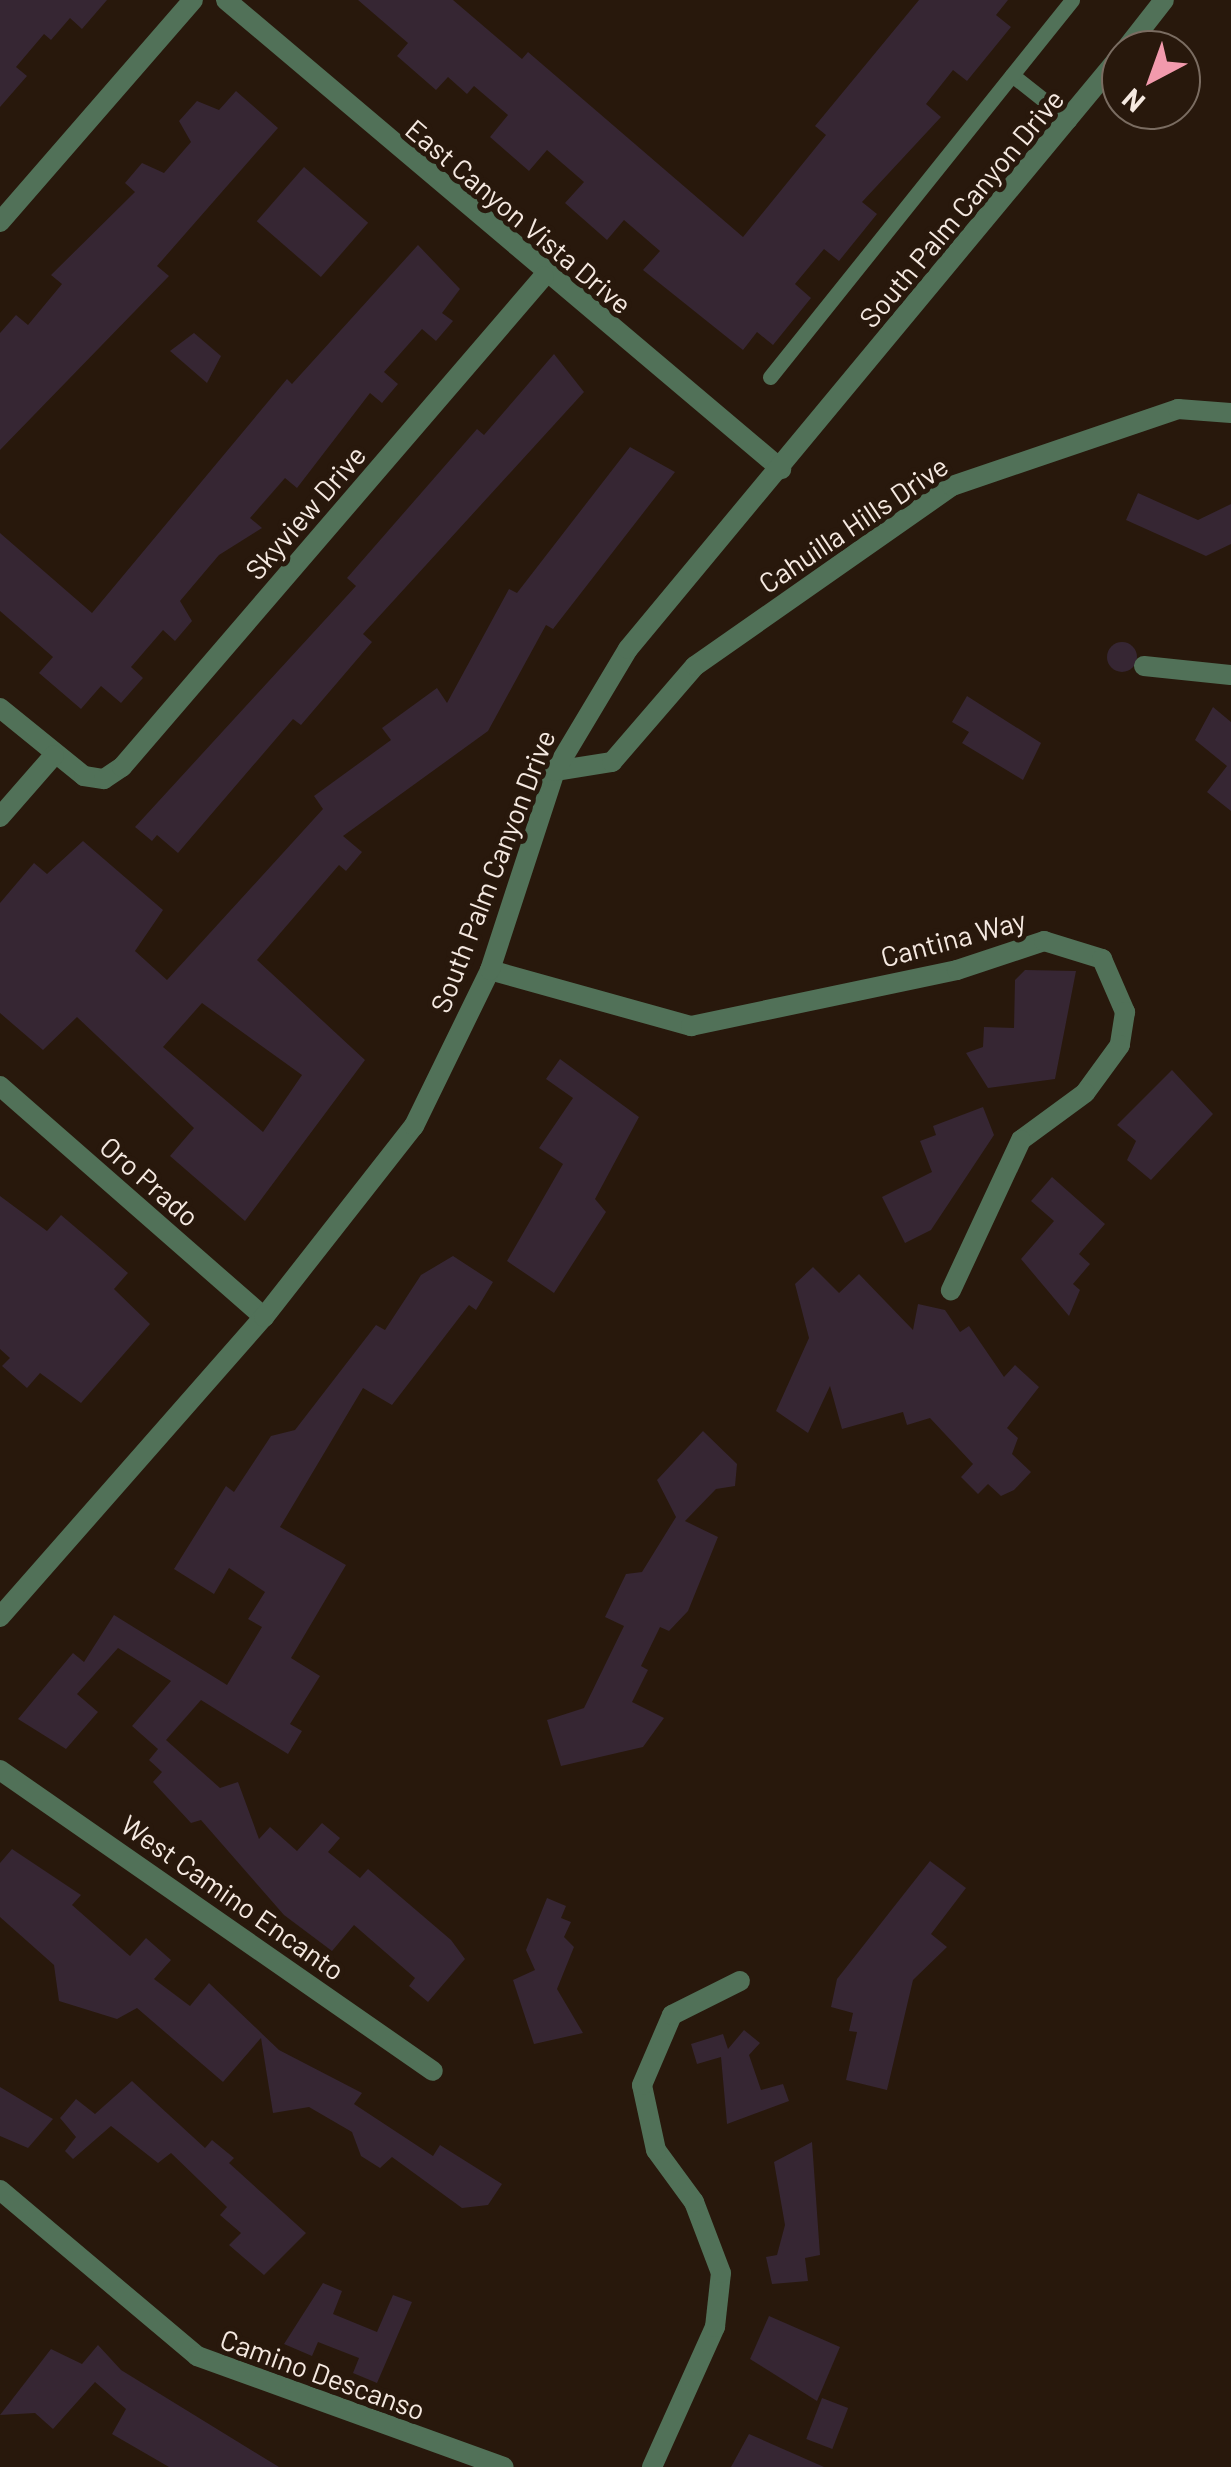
<!DOCTYPE html>
<style>
body{margin:0}
#map{position:relative;width:1231px;height:2467px;overflow:hidden;background:#28180c;font-family:Barlow,sans-serif}
div>[style]{position:absolute}
.building>*{inset:0;background:#362633;transform-origin:0 0}
.round{border-radius:50%}
.service>*{height:15px;margin:-7.5px;padding:0 7.5px;transform-origin:7.5px;border-radius:7.5px;background:#517158}
.minor>*{height:20px;margin:-10px;padding:0 10px;transform-origin:10px;border-radius:10px;background:#517158}
.tertiary>*{height:20px;margin:-10px;padding:0 10px;transform-origin:10px;border-radius:10px;background:#517158}
span{translate:-50% -50%;white-space:nowrap;text-align:center;line-height:1.15;-webkit-text-stroke:10px #28180c;paint-order:stroke}
.street-label{font-size:28px;color:#f5e9e1}
.north{position:absolute;left:1101px;top:30px;width:100px;height:100px;box-sizing:border-box;background:#28180c;border:2px solid #7a6c61;border-radius:50%;rotate:221deg;font-size:28px;font-weight:700;line-height:40px;text-align:center;color:#f5e9e1}
.north::after{content:'';display:block;margin:auto;width:35px;height:45px;background:#f29aad;clip-path:polygon(50% 0,100% 100%,50% 72%,0 100%)}
</style>
<div id="map">
<div class="building">
<div style="clip-path:polygon(0 0,107px 0,82px 29px,70px 18px,51px 40px,44px 34px,16px 67px,27px 76px,0 107px)"></div>
<div style="clip-path:polygon(358px 0,453px 0,522px 59px,528px 52px,743px 237px,826px 135px,815px 126px,919px 0,1008px 0,996px 15px,1011px 27px,967px 81px,953px 70px,926px 104px,941px 117px,862px 202px,877px 214px,839px 261px,824px 249px,795px 284px,811px 298px,773px 345px,757px 332px,743px 350px,643px 270px,660px 251px,624px 220px,607px 240px,565px 203px,584px 182px,547px 150px,529px 171px,490px 137px,508px 115px,474px 86px,467px 94px,448px 77px,436px 90px,397px 56px,408px 43px)"></div>
<div style="clip-path:polygon(236px 91px,278px 128px,157px 266px,169px 276px,0 450px,0 333px,16px 315px,28px 325px,62px 284px,51px 275px,135px 192px,125px 183px,142px 163px,164px 173px,191px 142px,179px 121px,197px 101px,219px 110px)"></div>
<div style="left:304px;top:167px;width:85px;height:72px;rotate:41deg"></div>
<div style="clip-path:polygon(418px 245px,460px 289px,442px 313px,453px 321px,436px 341px,422px 329px,384px 372px,398px 384px,382px 403px,370px 393px,297px 488px,285px 478px,250px 518px,262px 528px,219px 555px,180px 601px,192px 621px,175px 641px,163px 630px,131px 667px,143px 678px,121px 703px,101px 686px,81px 709px,39px 673px,53px 657px,0 611px,0 533px,92px 613px,287px 379px,292px 384px)"></div>
<div style="clip-path:polygon(194px 333px,221px 356px,207px 383px,170px 351px)"></div>
<div style="clip-path:polygon(554px 354px,584px 392px,363px 634px,372px 642px,301px 725px,293px 719px,178px 853px,157px 835px,152px 841px,135px 827px,356px 586px,347px 578px,477px 429px,484px 435px)"></div>
<div style="clip-path:polygon(evenodd,630px 447px,675px 472px,553px 629px,546px 625px,488px 731px,343px 836px,362px 852px,346px 871px,339px 865px,257px 960px,365px 1060px,245px 1221px,170px 1156px,194px 1128px,77px 1017px,43px 1050px,0 1013px,0 903px,34px 863px,47px 874px,83px 841px,163px 910px,135px 951px,167px 980px,323px 809px,314px 796px,391px 740px,382px 728px,437px 688px,447px 703px,509px 589px,517px 593px,630px 447px,202px 1003px,302px 1075px,263px 1132px,163px 1047px,202px 1003px)"></div>
<div style="clip-path:polygon(1138px 493px,1198px 520px,1231px 504px,1231px 544px,1206px 556px,1126px 520px)"></div>
<div class="round" style="left:1107px;top:642px;width:30px;height:30px"></div>
<div style="clip-path:polygon(967px 696px,1041px 743px,1023px 780px,962px 743px,969px 732px,952px 722px)"></div>
<div style="clip-path:polygon(1213px 707px,1231px 722px,1231px 811px,1207px 792px,1227px 766px,1195px 740px)"></div>
<div style="clip-path:polygon(1025px 970px,1076px 971px,1055px 1079px,988px 1088px,966px 1053px,983px 1047px,984px 1027px,1014px 1028px,1015px 980px)"></div>
<div style="clip-path:polygon(560px 1059px,639px 1117px,595px 1199px,606px 1212px,554px 1293px,507px 1261px,563px 1164px,539px 1148px,573px 1098px,546px 1079px)"></div>
<div style="clip-path:polygon(1172px 1070px,1213px 1114px,1151px 1180px,1127px 1160px,1136px 1141px,1117px 1125px)"></div>
<div style="clip-path:polygon(983px 1107px,994px 1135px,931px 1230px,905px 1243px,882px 1197px,932px 1172px,920px 1141px,936px 1135px,933px 1126px)"></div>
<div style="clip-path:polygon(1052px 1177px,1105px 1224px,1079px 1254px,1090px 1264px,1073px 1284px,1080px 1290px,1069px 1316px,1021px 1259px,1054px 1221px,1031px 1201px)"></div>
<div style="clip-path:polygon(0 1196px,47px 1231px,61px 1215px,102px 1250px,128px 1273px,114px 1289px,150px 1324px,81px 1403px,40px 1373px,27px 1388px,2px 1366px,10px 1358px,0 1349px)"></div>
<div style="clip-path:polygon(453px 1256px,493px 1282px,476px 1310px,469px 1305px,392px 1405px,363px 1388px,280px 1527px,346px 1565px,291px 1658px,320px 1676px,290px 1724px,302px 1731px,288px 1754px,201px 1700px,166px 1740px,220px 1788px,238px 1782px,259px 1839px,270px 1827px,297px 1851px,322px 1823px,340px 1838px,328px 1852px,360px 1878px,368px 1869px,451px 1940px,465px 1959px,428px 2002px,409px 1986px,415px 1978px,354px 1925px,332px 1951px,284px 1915px,201px 1820px,191px 1823px,153px 1782px,162px 1772px,149px 1760px,158px 1749px,132px 1726px,171px 1681px,118px 1648px,77px 1694px,98px 1712px,66px 1749px,18px 1719px,73px 1653px,84px 1662px,114px 1615px,227px 1685px,262px 1627px,248px 1619px,265px 1592px,229px 1568px,214px 1594px,174px 1569px,226px 1486px,234px 1492px,271px 1436px,295px 1430px,376px 1325px,385px 1330px,421px 1275px)"></div>
<div style="clip-path:polygon(813px 1267px,839px 1293px,859px 1274px,913px 1330px,918px 1304px,945px 1310px,960px 1332px,969px 1326px,1004px 1377px,1015px 1365px,1039px 1387px,1007px 1428px,1018px 1438px,1012px 1454px,1031px 1472px,1014px 1490px,1001px 1496px,988px 1484px,978px 1494px,961px 1477px,973px 1464px,930px 1418px,907px 1425px,903px 1412px,842px 1429px,830px 1386px,808px 1433px,776px 1411px,809px 1338px,795px 1284px)"></div>
<div style="clip-path:polygon(703px 1431px,737px 1464px,735px 1486px,716px 1489px,685px 1521px,718px 1537px,688px 1611px,669px 1631px,660px 1627px,641px 1666px,648px 1670px,632px 1702px,664px 1718px,643px 1747px,561px 1766px,547px 1720px,584px 1708px,624px 1626px,605px 1617px,626px 1574px,642px 1572px,676px 1517px,657px 1480px)"></div>
<div style="clip-path:polygon(12px 1849px,81px 1895px,72px 1905px,130px 1956px,146px 1938px,171px 1960px,154px 1979px,190px 2006px,209px 1983px,279px 2050px,362px 2093px,354px 2104px,433px 2156px,440px 2145px,502px 2184px,488px 2205px,462px 2208px,392px 2157px,380px 2168px,361px 2156px,352px 2132px,309px 2107px,273px 2113px,261px 2038px,223px 2082px,137px 2008px,117px 2019px,59px 2001px,54px 1965px,0 1917px,0 1863px)"></div>
<div style="clip-path:polygon(930px 1861px,966px 1888px,931px 1934px,947px 1947px,913px 1980px,887px 2090px,846px 2080px,857px 2032px,849px 2031px,853px 2013px,831px 2007px,837px 1979px)"></div>
<div style="clip-path:polygon(547px 1898px,566px 1906px,561px 1918px,571px 1922px,564px 1937px,574px 1947px,557px 1989px,583px 2033px,534px 2044px,513px 1980px,535px 1970px,526px 1950px)"></div>
<div style="clip-path:polygon(744px 2030px,760px 2043px,749px 2055px,761px 2090px,783px 2084px,789px 2101px,727px 2124px,721px 2057px,697px 2064px,691px 2044px,723px 2034px,728px 2049px)"></div>
<div style="clip-path:polygon(132px 2081px,205px 2148px,212px 2140px,234px 2158px,229px 2163px,306px 2233px,264px 2275px,229px 2245px,241px 2233px,220px 2215px,227px 2207px,171px 2153px,158px 2163px,111px 2126px,73px 2159px,65px 2151px,76px 2137px,60px 2118px,76px 2099px,95px 2114px)"></div>
<div style="clip-path:polygon(0 2087px,53px 2119px,28px 2148px,0 2136px)"></div>
<div style="clip-path:polygon(812px 2142px,820px 2255px,805px 2258px,808px 2281px,772px 2284px,766px 2257px,777px 2255px,785px 2225px,774px 2162px)"></div>
<div style="clip-path:polygon(323px 2283px,342px 2291px,333px 2314px,377px 2332px,393px 2295px,412px 2302px,377px 2383px,353px 2373px,359px 2358px,318px 2342px,312px 2356px,284px 2344px)"></div>
<div style="clip-path:polygon(769px 2316px,840px 2347px,817px 2401px,750px 2359px)"></div>
<div style="clip-path:polygon(98px 2345px,121px 2370px,279px 2467px,169px 2467px,112px 2434px,126px 2409px,95px 2382px,53px 2429px,35px 2413px,0 2415px,51px 2349px,82px 2364px)"></div>
<div style="left:822px;top:2398px;width:28px;height:44px;rotate:21deg"></div>
<div style="clip-path:polygon(749px 2434px,824px 2467px,731px 2467px)"></div>
</div>
<div class="service">
<div style="left:1012px;top:75px;width:73px;rotate:38.3deg"></div>
<div style="left:770px;top:377px;width:483px;rotate:-51.3deg"></div>
</div>
<div class="minor">
<div style="left:226px;top:0;width:727px;rotate:40.2deg"></div>
<div style="left:0;top:222px;width:294px;rotate:-49deg"></div>
<div style="left:1144px;top:666px;width:87px;rotate:5.9deg"></div>
<div style="left:0;top:708px;width:108px;rotate:39deg"></div>
<div style="left:84px;top:776px;width:20px;rotate:9deg"></div>
<div style="left:104px;top:779px;width:22px;rotate:-34deg"></div>
<div style="left:122px;top:767px;width:647px;rotate:-49.32deg"></div>
<div style="left:555px;top:771px;width:58px;rotate:-9deg"></div>
<div style="left:612px;top:762px;width:127px;rotate:-49.2deg"></div>
<div style="left:695px;top:666px;width:314px;rotate:-35deg"></div>
<div style="left:952px;top:486px;width:239px;rotate:-18.8deg"></div>
<div style="left:1178px;top:409px;width:53px;rotate:4.3deg"></div>
<div style="left:0;top:817px;width:82px;rotate:-48.9deg"></div>
<div style="left:490px;top:970px;width:209px;rotate:15.6deg"></div>
<div style="left:691px;top:1026px;width:272px;rotate:-11.9deg"></div>
<div style="left:957px;top:970px;width:92px;rotate:-18.4deg"></div>
<div style="left:1044px;top:941px;width:61px;rotate:17.2deg"></div>
<div style="left:1102px;top:959px;width:58px;rotate:66.5deg"></div>
<div style="left:1125px;top:1012px;width:33px;rotate:99deg"></div>
<div style="left:1120px;top:1045px;width:59px;rotate:126.1deg"></div>
<div style="left:1085px;top:1093px;width:79px;rotate:143.7deg"></div>
<div style="left:1021px;top:1140px;width:166px;rotate:115deg"></div>
<div style="left:0;top:1086px;width:351px;rotate:41.2deg"></div>
<div style="left:0;top:1770px;width:527px;rotate:34.81deg"></div>
<div style="left:0;top:2190px;width:258px;rotate:40.1deg"></div>
<div style="left:197px;top:2356px;width:326px;rotate:19.9deg"></div>
<div style="left:652px;top:2467px;width:154px;rotate:-65.8deg"></div>
<div style="left:715px;top:2327px;width:54px;rotate:-83.7deg"></div>
<div style="left:721px;top:2273px;width:76px;rotate:-110.8deg"></div>
<div style="left:694px;top:2202px;width:64px;rotate:-126.2deg"></div>
<div style="left:656px;top:2150px;width:66px;rotate:-102.2deg"></div>
<div style="left:642px;top:2085px;width:76px;rotate:-66.8deg"></div>
<div style="left:672px;top:2015px;width:76px;rotate:-26.6deg"></div>
</div>
<div class="tertiary">
<div style="left:1125px;top:50px;width:63px;rotate:-52deg"></div>
<div style="left:0;top:1617px;width:400px;rotate:-48.7deg"></div>
<div style="left:264px;top:1317px;width:243px;rotate:-51.9deg"></div>
<div style="left:414px;top:1126px;width:174px;rotate:-64deg"></div>
<div style="left:490px;top:970px;width:209px;rotate:-71.9deg"></div>
<div style="left:555px;top:771px;width:142px;rotate:-59.1deg"></div>
<div style="left:628px;top:649px;width:772px;rotate:-50.31deg"></div>
</div>
<div class="street-label">
<span style="left:961px;top:208px;rotate:-50deg">South Palm Canyon Drive</span>
<span style="left:519px;top:216px;rotate:40deg">East Canyon Vista Drive</span>
<span style="left:305px;top:512px;rotate:-49deg">Skyview Drive</span>
<span style="left:853px;top:524px;rotate:-34deg">Cahuilla Hills Drive</span>
<span style="left:492px;top:871px;rotate:-69deg">South Palm Canyon Drive</span>
<span style="left:953px;top:938px;rotate:-15deg">Cantina Way</span>
<span style="left:150px;top:1181px;rotate:41deg">Oro Prado</span>
<span style="left:233px;top:1897px;rotate:35deg">West Camino Encanto</span>
<span style="left:323px;top:2374px;rotate:20deg">Camino Descanso</span>
</div>
<div class="north">N</div>
</div>
